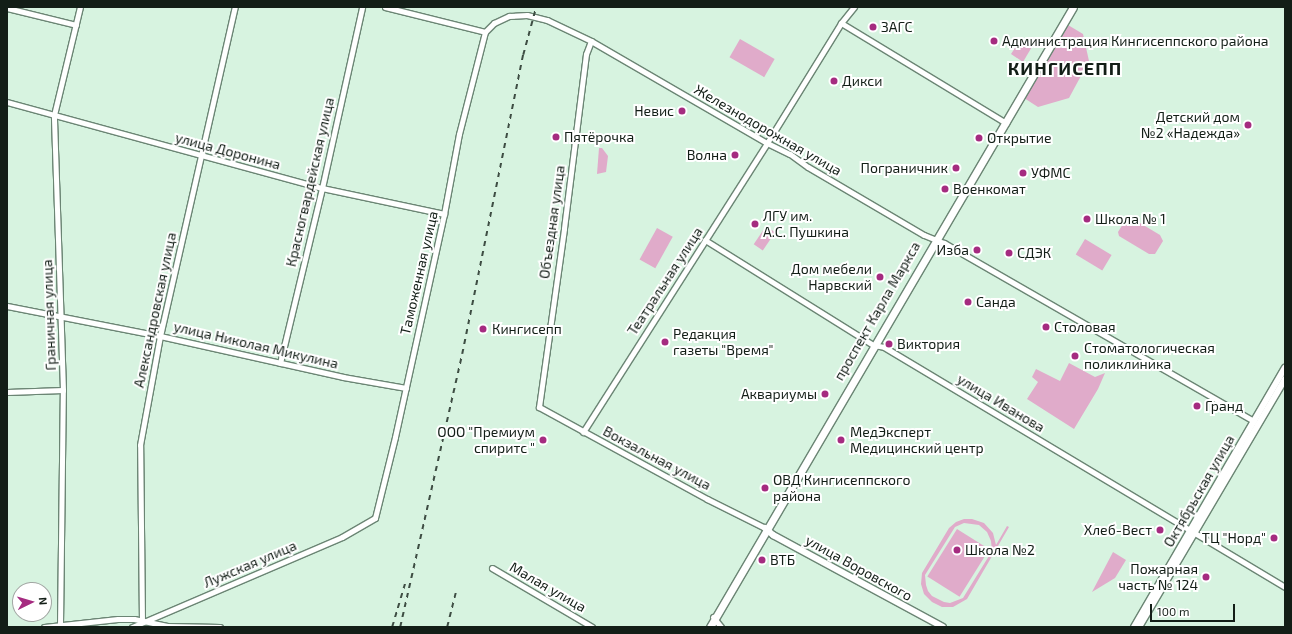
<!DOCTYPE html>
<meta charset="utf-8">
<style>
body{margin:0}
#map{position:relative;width:1292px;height:634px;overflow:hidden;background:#d7f3e0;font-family:"Exo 2",sans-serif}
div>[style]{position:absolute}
.green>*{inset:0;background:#e0abca;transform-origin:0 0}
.roads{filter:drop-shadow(1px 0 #6b8574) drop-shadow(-1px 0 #6b8574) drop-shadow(0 1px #6b8574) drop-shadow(0 -1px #6b8574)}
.minor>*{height:5px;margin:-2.5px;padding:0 2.5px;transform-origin:2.5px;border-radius:2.5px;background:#fff}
.tertiary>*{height:6px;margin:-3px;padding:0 3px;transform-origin:3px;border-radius:3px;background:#fff}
.secondary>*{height:7px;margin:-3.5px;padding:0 3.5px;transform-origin:3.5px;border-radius:3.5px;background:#fff}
.rail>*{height:1.5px;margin-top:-0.75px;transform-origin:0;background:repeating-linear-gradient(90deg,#3e4d43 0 5px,transparent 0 10px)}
.dots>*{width:11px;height:11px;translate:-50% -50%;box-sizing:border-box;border:2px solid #fff;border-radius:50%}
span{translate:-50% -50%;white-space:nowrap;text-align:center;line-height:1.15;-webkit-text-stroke:4px #fff;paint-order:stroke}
.poi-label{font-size:14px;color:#131e17}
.left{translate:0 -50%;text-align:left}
.right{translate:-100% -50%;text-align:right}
.street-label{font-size:14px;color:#131e17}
.district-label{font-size:18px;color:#131e17;font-weight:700;letter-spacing:1px}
.frame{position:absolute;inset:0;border:8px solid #131e17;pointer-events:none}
.north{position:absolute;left:12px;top:582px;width:40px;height:40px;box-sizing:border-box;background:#fff;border:1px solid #a1a5a2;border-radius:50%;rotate:85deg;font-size:11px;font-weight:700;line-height:16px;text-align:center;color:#131e17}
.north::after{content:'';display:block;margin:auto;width:14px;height:18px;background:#a52b80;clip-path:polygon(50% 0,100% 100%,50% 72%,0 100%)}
.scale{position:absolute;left:1150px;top:604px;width:85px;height:18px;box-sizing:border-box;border:2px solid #131e17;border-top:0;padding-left:5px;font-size:12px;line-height:14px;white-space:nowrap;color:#131e17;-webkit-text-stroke:3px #fff;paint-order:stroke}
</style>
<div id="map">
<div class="green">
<div style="clip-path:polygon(1068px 25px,1083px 34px,1089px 61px,1069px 98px,1038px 107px,1024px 98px)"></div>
<div style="left:740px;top:39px;width:40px;height:21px;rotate:30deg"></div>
<div style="clip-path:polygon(1021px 39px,1033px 45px,1023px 62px,1011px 54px)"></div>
<div style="clip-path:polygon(599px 148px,602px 148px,608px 156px,606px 172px,597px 174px)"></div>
<div style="clip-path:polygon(1130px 217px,1160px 235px,1163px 241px,1155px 254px,1149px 254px,1119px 236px,1118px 232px,1126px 219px)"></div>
<div style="left:766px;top:226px;width:11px;height:22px;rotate:34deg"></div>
<div style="left:657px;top:228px;width:18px;height:36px;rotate:29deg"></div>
<div style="left:1085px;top:239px;width:31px;height:18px;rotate:31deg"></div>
<div style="clip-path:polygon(1069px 363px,1095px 377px,1105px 373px,1098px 389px,1074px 429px,1027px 399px,1038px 382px,1032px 377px,1036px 369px,1060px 381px)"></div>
<div style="clip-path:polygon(evenodd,964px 519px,972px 519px,984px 523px,993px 533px,996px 545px,1007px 526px,1009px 527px,967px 599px,953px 607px,942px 607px,932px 602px,924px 594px,921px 584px,922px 573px,949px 528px,956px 522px,964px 519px,964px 523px,979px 525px,987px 532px,991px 541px,992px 551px,963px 598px,950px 603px,944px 602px,932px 596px,928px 591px,926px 585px,925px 575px,955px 527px,964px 523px)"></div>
<div style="left:957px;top:529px;width:38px;height:56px;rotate:32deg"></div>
<div style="clip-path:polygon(1113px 552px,1126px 560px,1115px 578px,1092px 592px)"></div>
</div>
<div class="roads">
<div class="minor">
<div style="left:385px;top:7px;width:103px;rotate:14deg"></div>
<div style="left:7px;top:8px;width:71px;rotate:13.8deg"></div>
<div style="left:841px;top:23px;width:193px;rotate:31.2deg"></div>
<div style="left:485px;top:32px;width:13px;rotate:-45deg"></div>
<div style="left:494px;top:23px;width:17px;rotate:-25deg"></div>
<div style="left:509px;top:16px;width:18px;rotate:-3deg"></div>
<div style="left:527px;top:15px;width:21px;rotate:14deg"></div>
<div style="left:547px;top:20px;width:49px;rotate:25.5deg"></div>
<div style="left:591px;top:41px;width:203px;rotate:30.1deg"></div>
<div style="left:767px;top:143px;width:25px;rotate:26deg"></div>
<div style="left:790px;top:154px;width:22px;rotate:36deg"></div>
<div style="left:808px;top:167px;width:134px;rotate:30.4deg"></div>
<div style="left:924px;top:235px;width:22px;rotate:22deg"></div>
<div style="left:944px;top:243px;width:357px;rotate:29.9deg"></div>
<div style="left:591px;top:41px;width:14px;rotate:111deg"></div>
<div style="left:586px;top:54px;width:176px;rotate:97.2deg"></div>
<div style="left:564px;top:229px;width:180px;rotate:98deg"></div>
<div style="left:539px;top:407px;width:192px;rotate:28.7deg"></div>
<div style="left:707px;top:499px;width:65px;rotate:26.6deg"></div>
<div style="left:7px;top:102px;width:327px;rotate:15.3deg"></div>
<div style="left:322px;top:188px;width:125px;rotate:12deg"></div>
<div style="left:705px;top:240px;width:198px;rotate:32deg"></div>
<div style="left:873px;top:345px;width:11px;rotate:10deg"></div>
<div style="left:884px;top:347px;width:467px;rotate:30.9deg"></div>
<div style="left:7px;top:306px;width:156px;rotate:11.1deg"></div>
<div style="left:160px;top:336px;width:188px;rotate:12.6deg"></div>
<div style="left:343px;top:377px;width:64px;rotate:9.9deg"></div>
<div style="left:280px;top:363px;width:180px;rotate:-76.5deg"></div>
<div style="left:322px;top:188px;width:185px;rotate:-77.5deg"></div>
<div style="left:7px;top:392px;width:56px;rotate:-2deg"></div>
<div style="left:583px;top:432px;width:343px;rotate:-57.5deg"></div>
<div style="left:767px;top:143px;width:141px;rotate:-58.3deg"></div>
<div style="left:841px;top:23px;width:21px;rotate:-51deg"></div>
<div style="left:492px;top:568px;width:116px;rotate:30.5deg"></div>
<div style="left:713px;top:617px;width:13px;rotate:51deg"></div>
<div style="left:142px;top:622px;width:177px;rotate:-90.6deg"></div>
<div style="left:140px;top:445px;width:111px;rotate:-79.6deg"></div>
<div style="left:160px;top:336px;width:337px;rotate:-77.2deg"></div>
<div style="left:60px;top:625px;width:235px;rotate:-89.3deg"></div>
<div style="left:63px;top:390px;width:275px;rotate:-91.9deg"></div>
<div style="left:54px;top:115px;width:111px;rotate:-76.5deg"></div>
<div style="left:44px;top:627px;width:74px;rotate:-6.2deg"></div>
<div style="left:118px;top:619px;width:16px"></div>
<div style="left:134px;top:619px;width:34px;rotate:12deg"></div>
<div style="left:167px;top:626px;width:53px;rotate:1.1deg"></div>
<div style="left:132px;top:627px;width:228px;rotate:-23.2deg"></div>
<div style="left:342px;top:537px;width:38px;rotate:-30deg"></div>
<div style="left:375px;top:518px;width:83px;rotate:-76.1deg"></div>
<div style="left:395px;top:437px;width:228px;rotate:-77.6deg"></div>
<div style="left:444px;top:214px;width:81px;rotate:-79.4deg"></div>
<div style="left:459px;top:134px;width:105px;rotate:-75.7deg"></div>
</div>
<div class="tertiary">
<div style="left:765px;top:528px;width:11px;rotate:41deg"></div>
<div style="left:773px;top:535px;width:193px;rotate:28.4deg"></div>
<div style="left:1134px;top:627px;width:300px;rotate:-59.8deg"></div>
<div style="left:1139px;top:627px;width:288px;rotate:-59.5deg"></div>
</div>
<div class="secondary">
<div style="left:710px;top:627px;width:718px;rotate:-59.65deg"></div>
</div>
</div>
<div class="rail">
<div style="left:392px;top:627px;width:46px;rotate:-73.5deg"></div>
<div style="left:400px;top:627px;width:280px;rotate:-77.2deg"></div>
<div style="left:462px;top:354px;width:305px;rotate:-78.5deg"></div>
<div style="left:523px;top:55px;width:50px;rotate:-74.8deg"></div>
<div style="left:447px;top:627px;width:36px;rotate:-76deg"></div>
</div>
<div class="dots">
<div style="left:873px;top:27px;background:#a52b80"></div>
<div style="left:994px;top:41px;background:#a52b80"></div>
<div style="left:834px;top:81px;background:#a52b80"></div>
<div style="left:682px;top:111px;background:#a52b80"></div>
<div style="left:1248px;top:125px;background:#a52b80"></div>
<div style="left:556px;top:137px;background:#a52b80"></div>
<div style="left:979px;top:138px;background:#a52b80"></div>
<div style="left:735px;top:155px;background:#a52b80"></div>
<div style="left:956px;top:168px;background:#a52b80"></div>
<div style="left:1023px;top:173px;background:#a52b80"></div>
<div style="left:945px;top:189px;background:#a52b80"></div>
<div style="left:1087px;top:219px;background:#a52b80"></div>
<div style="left:755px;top:224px;background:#a52b80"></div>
<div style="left:977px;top:250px;background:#a52b80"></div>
<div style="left:1009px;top:253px;background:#a52b80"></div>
<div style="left:880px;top:277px;background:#a52b80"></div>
<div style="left:968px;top:302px;background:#a52b80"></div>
<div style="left:1046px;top:327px;background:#a52b80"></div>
<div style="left:483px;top:329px;background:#a52b80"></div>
<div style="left:665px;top:342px;background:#a52b80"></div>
<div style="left:889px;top:344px;background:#a52b80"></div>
<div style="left:1075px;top:356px;background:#a52b80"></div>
<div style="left:825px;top:394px;background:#a52b80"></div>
<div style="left:1197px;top:406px;background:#a52b80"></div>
<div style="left:543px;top:440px;background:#a52b80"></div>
<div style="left:841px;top:440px;background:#a52b80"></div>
<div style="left:765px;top:488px;background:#a52b80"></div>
<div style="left:1160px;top:530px;background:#a52b80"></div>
<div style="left:1274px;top:538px;background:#a52b80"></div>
<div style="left:957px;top:550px;background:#a52b80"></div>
<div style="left:762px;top:560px;background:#a52b80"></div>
<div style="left:1206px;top:577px;background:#a52b80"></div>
</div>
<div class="poi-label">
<span class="left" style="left:881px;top:27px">ЗАГС</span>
<span class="left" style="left:1002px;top:41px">Администрация Кингисеппского района</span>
<span class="left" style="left:842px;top:81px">Дикси</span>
<span class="right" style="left:674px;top:111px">Невис</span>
<span class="right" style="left:1240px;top:125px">Детский дом<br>№2 «Надежда»</span>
<span class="left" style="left:564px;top:137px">Пятёрочка</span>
<span class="left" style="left:987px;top:138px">Открытие</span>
<span class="right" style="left:727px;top:155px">Волна</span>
<span class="right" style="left:948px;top:168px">Пограничник</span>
<span class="left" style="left:1031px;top:173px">УФМС</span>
<span class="left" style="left:953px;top:189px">Военкомат</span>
<span class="left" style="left:763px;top:224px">ЛГУ им.<br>А.С. Пушкина</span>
<span class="left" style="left:1095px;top:219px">Школа № 1</span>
<span class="right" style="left:969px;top:250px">Изба</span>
<span class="left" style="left:1017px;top:253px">СДЭК</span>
<span class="right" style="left:872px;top:277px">Дом мебели<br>Нарвский</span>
<span class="left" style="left:976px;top:302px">Санда</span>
<span class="left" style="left:1054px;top:327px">Столовая</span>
<span class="left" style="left:492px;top:329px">Кингисепп</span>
<span class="left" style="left:673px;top:342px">Редакция<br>газеты "Время"</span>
<span class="left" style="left:897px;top:344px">Виктория</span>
<span class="left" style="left:1084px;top:356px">Стоматологическая<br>поликлиника</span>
<span class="right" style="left:817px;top:394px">Аквариумы</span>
<span class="left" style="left:1205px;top:406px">Гранд</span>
<span class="right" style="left:535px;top:440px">ООО "Премиум<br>спиритс "</span>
<span class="left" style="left:850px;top:440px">МедЭксперт<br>Медицинский центр</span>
<span class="left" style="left:773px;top:488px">ОВД Кингисеппского<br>района</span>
<span class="right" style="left:1152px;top:530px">Хлеб-Вест</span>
<span class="right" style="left:1266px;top:538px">ТЦ "Норд"</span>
<span class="left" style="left:965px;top:550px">Школа №2</span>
<span class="left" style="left:770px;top:560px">ВТБ</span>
<span class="right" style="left:1198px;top:577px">Пожарная<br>часть № 124</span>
</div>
<div class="street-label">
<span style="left:768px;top:130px;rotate:30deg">Железнодорожная улица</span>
<span style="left:228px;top:151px;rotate:15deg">улица Доронина</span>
<span style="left:310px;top:182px;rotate:-77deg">Красногвардейская улица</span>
<span style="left:552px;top:222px;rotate:-82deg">Объездная улица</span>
<span style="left:419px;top:273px;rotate:-77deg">Таможенная улица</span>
<span style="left:665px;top:281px;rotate:-57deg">Театральная улица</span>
<span style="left:155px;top:310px;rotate:-78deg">Александровская улица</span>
<span style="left:877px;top:311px;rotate:-60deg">проспект Карла Маркса</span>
<span style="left:49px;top:315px;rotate:-92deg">Граничная улица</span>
<span style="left:256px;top:345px;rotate:13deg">улица Николая Микулина</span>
<span style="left:1001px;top:403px;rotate:31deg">улица Иванова</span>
<span style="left:657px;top:458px;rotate:28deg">Вокзальная улица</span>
<span style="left:1199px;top:491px;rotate:-60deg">Октябрьская улица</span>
<span style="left:250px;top:564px;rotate:-23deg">Лужская улица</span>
<span style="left:859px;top:568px;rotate:29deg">улица Воровского</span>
<span style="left:548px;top:587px;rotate:30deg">Малая улица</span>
</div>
<div class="district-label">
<span style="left:1065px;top:68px">КИНГИСЕПП</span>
</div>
<div class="frame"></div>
<div class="north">N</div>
<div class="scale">100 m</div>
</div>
